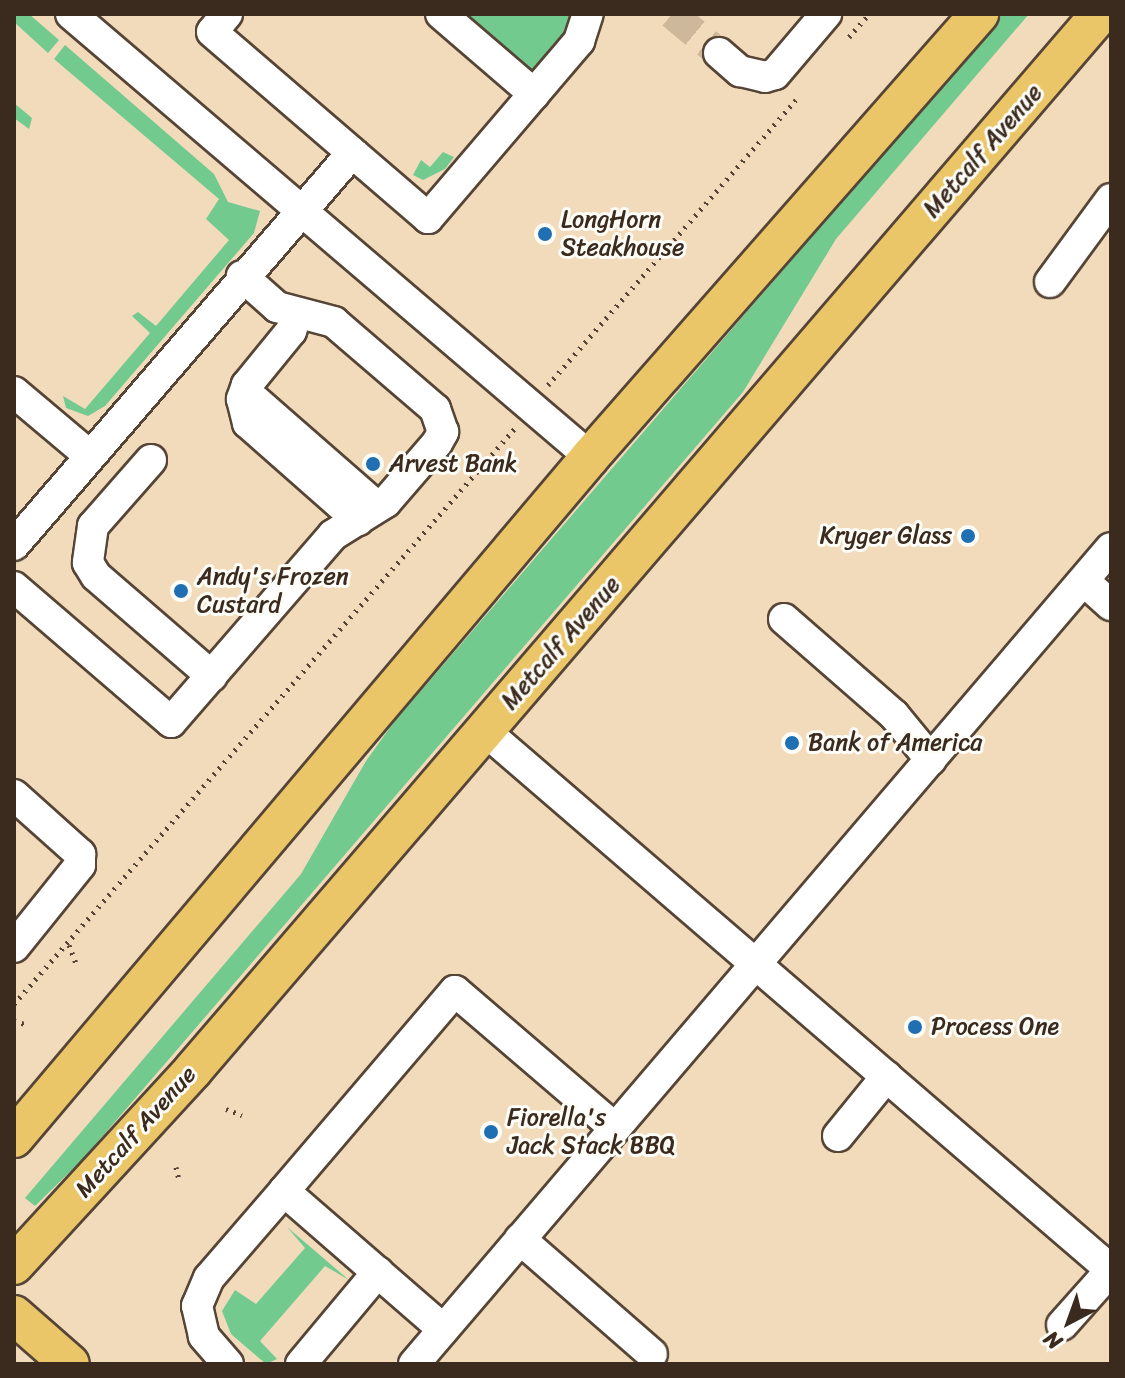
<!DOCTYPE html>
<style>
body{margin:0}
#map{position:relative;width:1125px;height:1378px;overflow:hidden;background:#f1dbbb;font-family:Sriracha,sans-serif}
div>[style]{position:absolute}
.green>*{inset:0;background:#73ca8f}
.minor-tunnel>*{height:30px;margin-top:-15px;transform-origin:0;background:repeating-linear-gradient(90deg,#cdb89c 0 30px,transparent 0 45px)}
.path>*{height:5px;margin-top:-2.5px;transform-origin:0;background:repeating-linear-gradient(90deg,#564536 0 2px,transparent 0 8px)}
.roads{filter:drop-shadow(2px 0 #564536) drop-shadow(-2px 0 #564536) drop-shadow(0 2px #564536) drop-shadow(0 -2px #564536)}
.minor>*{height:30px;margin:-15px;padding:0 15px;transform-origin:15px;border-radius:15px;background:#fff}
.major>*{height:38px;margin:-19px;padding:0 19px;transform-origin:19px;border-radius:19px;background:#ebc669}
.dots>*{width:22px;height:22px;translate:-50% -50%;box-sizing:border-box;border:4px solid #fdfcf7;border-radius:50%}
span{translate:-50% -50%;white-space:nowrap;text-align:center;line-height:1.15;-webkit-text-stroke:6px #fdfcf7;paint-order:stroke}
.street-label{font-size:24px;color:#3b2a1e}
.poi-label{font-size:24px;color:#3b2a1e}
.left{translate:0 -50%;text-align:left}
.right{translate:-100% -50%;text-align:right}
.frame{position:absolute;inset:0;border:16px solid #3b2a1e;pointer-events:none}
.north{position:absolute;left:1029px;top:1282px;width:80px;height:80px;-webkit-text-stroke:6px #fdfcf7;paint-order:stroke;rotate:221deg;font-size:22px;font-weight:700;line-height:32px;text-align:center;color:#3b2a1e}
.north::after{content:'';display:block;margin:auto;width:28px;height:36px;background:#3b2a1e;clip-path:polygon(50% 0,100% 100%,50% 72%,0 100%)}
</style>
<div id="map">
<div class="green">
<div style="clip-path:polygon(14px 14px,29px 14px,59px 40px,48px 53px,14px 22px)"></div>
<div style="clip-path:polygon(465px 14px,571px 14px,572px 18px,568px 32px,532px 71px)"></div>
<div style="clip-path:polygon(1003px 14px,1029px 14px,836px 239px,743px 392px,83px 1159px,35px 1206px,25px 1198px,301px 874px,366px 761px,394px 722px)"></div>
<div style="clip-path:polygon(65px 45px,214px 174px,228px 202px,260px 211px,254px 233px,105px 406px,88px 416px,66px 408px,63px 396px,85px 409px,150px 333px,132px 316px,138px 312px,156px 326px,229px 240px,206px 219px,219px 199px,54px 59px)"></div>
<div style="clip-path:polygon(14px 103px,32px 118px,29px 129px,14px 118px)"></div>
<div style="clip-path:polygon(443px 152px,454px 157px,445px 169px,423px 180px,413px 175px,421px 160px,430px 167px)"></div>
<div style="clip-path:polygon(287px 1227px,349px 1280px,325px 1266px,260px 1341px,277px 1359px,266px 1364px,231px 1334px,222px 1311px,235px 1290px,256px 1304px,305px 1248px)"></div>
</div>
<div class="minor-tunnel">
<div style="left:672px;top:14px;width:61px;rotate:39.7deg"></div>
</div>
<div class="path">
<div style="left:849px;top:37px;width:30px;rotate:-49deg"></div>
<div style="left:548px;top:385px;width:381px;rotate:-49deg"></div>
<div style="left:69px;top:945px;width:22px;rotate:69deg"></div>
<div style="left:14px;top:1004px;width:763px;rotate:-48.98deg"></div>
<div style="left:14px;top:1021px;width:11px;rotate:15deg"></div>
<div style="left:226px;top:1109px;width:17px;rotate:21deg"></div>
<div style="left:176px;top:1167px;width:13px;rotate:77deg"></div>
</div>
<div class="roads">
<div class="minor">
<div style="left:71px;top:14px;width:682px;rotate:40.48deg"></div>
<div style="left:227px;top:14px;width:23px;rotate:130deg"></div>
<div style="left:212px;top:32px;width:285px;rotate:40.7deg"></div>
<div style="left:428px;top:218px;width:233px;rotate:-49.5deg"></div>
<div style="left:579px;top:41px;width:28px;rotate:-72deg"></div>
<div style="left:441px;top:14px;width:123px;rotate:40.7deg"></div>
<div style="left:719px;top:53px;width:28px;rotate:41deg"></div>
<div style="left:740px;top:71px;width:26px;rotate:13deg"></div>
<div style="left:765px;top:77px;width:10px;rotate:-17deg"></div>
<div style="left:775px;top:74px;width:79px;rotate:-49.6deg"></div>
<div style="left:1050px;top:282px;width:103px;rotate:-53.7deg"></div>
<div style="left:296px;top:316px;width:16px;rotate:108deg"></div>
<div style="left:291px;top:331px;width:70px;rotate:129.2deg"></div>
<div style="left:247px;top:385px;width:9px;rotate:84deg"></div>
<div style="left:248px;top:394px;width:171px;rotate:41.2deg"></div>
<div style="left:247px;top:385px;width:15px;rotate:110deg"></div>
<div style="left:242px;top:399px;width:25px;rotate:76deg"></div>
<div style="left:248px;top:423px;width:147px;rotate:41.4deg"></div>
<div style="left:14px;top:392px;width:99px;rotate:40.1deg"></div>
<div style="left:151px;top:460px;width:88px;rotate:131.3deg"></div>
<div style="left:93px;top:526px;width:37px;rotate:98deg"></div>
<div style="left:88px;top:563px;width:15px;rotate:58deg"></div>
<div style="left:96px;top:576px;width:153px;rotate:40.8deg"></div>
<div style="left:14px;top:545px;width:518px;rotate:-49.23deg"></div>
<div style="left:1084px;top:581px;width:36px;rotate:42deg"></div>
<div style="left:14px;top:587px;width:207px;rotate:40.7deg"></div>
<div style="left:171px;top:722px;width:247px;rotate:-49.1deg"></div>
<div style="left:333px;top:535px;width:62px;rotate:-31.9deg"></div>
<div style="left:386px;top:502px;width:78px;rotate:-49.2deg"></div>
<div style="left:437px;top:443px;width:13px;rotate:-61deg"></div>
<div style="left:443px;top:432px;width:24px;rotate:-109deg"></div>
<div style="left:435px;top:409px;width:133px;rotate:-139.3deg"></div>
<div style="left:334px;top:322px;width:59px;rotate:-165.3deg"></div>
<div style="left:277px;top:307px;width:47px;rotate:-138.5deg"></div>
<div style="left:784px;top:619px;width:146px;rotate:41.1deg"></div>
<div style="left:894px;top:715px;width:58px;rotate:50.6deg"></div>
<div style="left:485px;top:731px;width:826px;rotate:40.73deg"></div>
<div style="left:14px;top:795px;width:89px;rotate:41.8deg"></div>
<div style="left:80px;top:854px;width:11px;rotate:90deg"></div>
<div style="left:80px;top:865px;width:105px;rotate:128.8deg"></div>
<div style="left:838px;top:1136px;width:77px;rotate:-50.8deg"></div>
<div style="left:284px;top:1191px;width:263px;rotate:-49.5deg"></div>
<div style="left:455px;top:991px;width:211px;rotate:40.6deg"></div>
<div style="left:520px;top:1239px;width:175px;rotate:41.1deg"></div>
<div style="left:1062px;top:1325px;width:74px;rotate:-48.3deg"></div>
<div style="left:228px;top:1364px;width:37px;rotate:-131deg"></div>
<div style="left:204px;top:1336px;width:31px;rotate:-103deg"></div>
<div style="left:197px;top:1306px;width:30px;rotate:-67deg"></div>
<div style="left:209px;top:1278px;width:115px;rotate:-49.2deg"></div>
<div style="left:284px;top:1191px;width:211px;rotate:41deg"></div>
<div style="left:301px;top:1364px;width:120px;rotate:-50.1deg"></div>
<div style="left:414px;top:1364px;width:1073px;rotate:-49.5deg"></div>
</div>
<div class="major">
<div style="left:14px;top:1138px;width:892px;rotate:-49.77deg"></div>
<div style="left:590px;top:457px;width:590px;rotate:-48.71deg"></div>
<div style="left:14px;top:1265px;width:265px;rotate:-47.4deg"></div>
<div style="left:193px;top:1070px;width:1392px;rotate:-49.34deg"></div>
<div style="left:14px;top:1315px;width:74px;rotate:41.2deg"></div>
</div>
</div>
<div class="dots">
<div style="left:545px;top:234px;background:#1f6fb2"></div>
<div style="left:373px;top:464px;background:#1f6fb2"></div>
<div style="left:968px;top:536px;background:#1f6fb2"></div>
<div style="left:181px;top:591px;background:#1f6fb2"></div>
<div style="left:792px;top:743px;background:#1f6fb2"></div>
<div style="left:915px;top:1027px;background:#1f6fb2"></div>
<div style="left:491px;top:1132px;background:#1f6fb2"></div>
</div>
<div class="street-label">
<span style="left:983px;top:151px;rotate:-49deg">Metcalf Avenue</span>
<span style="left:561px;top:643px;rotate:-49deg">Metcalf Avenue</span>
<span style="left:136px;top:1132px;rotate:-48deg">Metcalf Avenue</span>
</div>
<div class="poi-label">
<span class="left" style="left:561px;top:234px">LongHorn<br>Steakhouse</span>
<span class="left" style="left:389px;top:464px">Arvest Bank</span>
<span class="right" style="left:952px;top:536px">Kryger Glass</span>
<span class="left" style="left:197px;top:591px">Andy's Frozen<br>Custard</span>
<span class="left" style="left:808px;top:743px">Bank of America</span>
<span class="left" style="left:931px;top:1027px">Process One</span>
<span class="left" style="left:507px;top:1132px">Fiorella's<br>Jack Stack BBQ</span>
</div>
<div class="frame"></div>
<div class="north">N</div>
</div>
